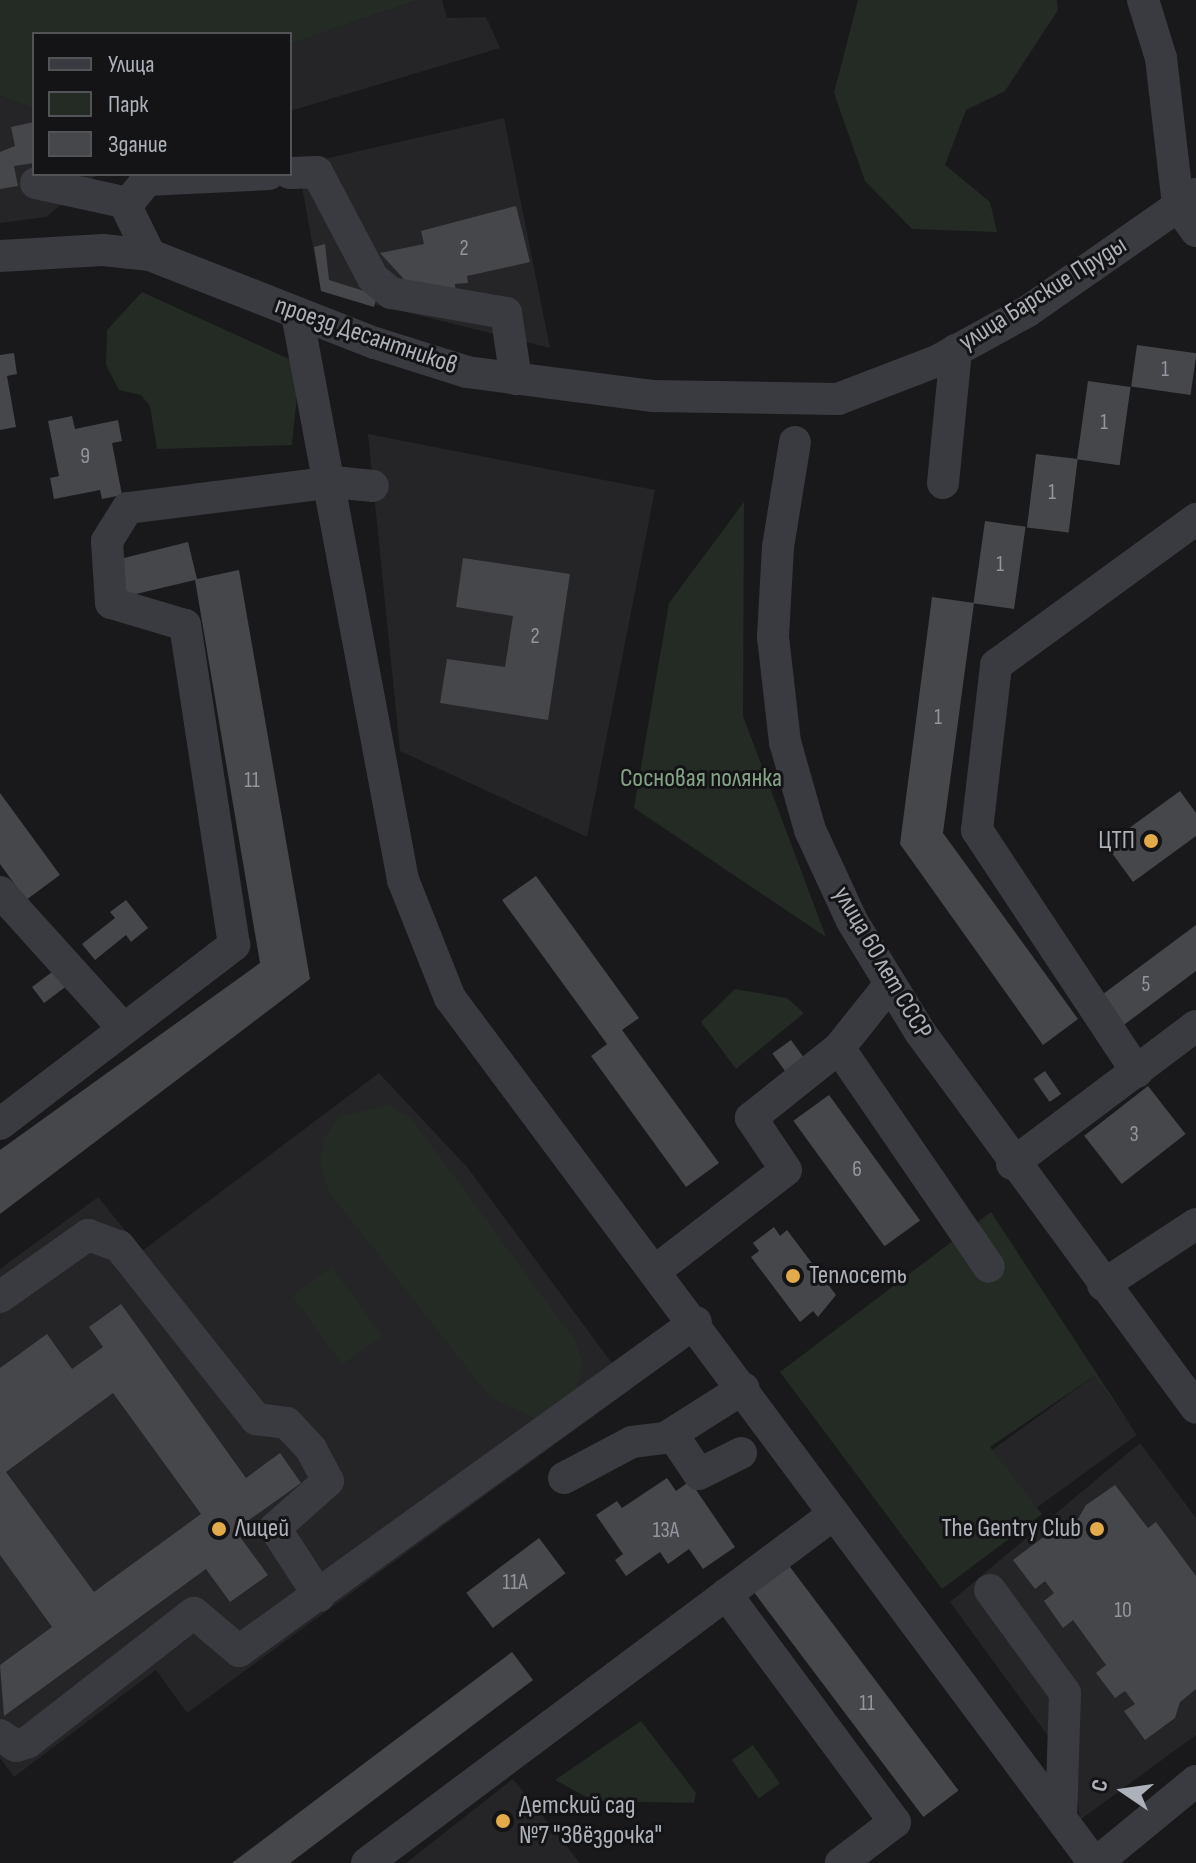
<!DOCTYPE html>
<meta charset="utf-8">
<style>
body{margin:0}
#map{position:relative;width:1196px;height:1863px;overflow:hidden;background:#19191b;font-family:"Sofia Sans Condensed",sans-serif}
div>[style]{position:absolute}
.built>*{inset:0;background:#252528;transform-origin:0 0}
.green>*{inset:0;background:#232b24;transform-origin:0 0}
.building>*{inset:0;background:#46474b;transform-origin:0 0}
.minor>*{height:32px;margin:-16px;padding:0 16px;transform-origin:16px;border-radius:16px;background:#3a3b40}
.dots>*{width:22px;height:22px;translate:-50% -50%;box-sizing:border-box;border:4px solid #141416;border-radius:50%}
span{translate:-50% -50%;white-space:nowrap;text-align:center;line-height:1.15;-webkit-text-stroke:6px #141416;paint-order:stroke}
.number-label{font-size:22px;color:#93969e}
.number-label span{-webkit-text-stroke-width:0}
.street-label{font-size:26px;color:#adb1b9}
.park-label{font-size:26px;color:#85a386}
.poi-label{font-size:26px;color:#adb1b9}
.right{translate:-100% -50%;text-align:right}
.left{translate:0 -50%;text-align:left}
.legend{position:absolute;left:32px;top:32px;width:260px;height:144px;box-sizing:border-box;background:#141416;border:2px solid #515357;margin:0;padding:10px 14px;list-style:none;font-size:24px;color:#adb1b9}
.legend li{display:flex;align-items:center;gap:16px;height:40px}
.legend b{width:40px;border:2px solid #515357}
.north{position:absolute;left:1084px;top:1751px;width:80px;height:80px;-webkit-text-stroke:6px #141416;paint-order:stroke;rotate:283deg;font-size:22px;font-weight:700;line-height:32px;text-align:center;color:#adb1b9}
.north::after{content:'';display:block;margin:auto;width:28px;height:36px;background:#adb1b9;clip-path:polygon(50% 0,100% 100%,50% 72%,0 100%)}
</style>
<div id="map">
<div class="built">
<div style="clip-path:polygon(418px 0,442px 0,447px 18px,486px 17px,500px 48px,290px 111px,290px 44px)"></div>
<div style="clip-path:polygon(0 96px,34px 108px,34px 174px,98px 174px,46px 217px,0 223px)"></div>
<div style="clip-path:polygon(504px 118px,550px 348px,321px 291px,298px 165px)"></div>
<div style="clip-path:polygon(368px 434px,655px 490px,587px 837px,400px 751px)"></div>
<div style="clip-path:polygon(379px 1073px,467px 1167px,631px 1389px,187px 1713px,156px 1670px,14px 1777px,0 1758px,0 1269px,98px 1197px,142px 1251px)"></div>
<div style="left:1094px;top:1376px;width:73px;height:126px;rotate:54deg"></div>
<div style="clip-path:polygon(1140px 1443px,1196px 1518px,1196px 1735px,1080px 1820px,1073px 1770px,950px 1602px)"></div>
<div style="clip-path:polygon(513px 1779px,580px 1863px,406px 1863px)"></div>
</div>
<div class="green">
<div style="clip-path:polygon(0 0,418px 0,290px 44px,290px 34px,34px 34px,34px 108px,0 96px)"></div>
<div style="clip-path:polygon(858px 0,1057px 0,1058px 10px,1005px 91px,966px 110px,945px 165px,990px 202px,997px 232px,912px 229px,865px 181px,834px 93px)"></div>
<div style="clip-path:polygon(142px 292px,300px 364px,292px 445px,157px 449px,150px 406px,141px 395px,119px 390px,106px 365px,107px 330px)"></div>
<div style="clip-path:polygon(744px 502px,743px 716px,826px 937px,634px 808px,669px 603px)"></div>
<div style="clip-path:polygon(735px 989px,787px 998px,804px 1013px,736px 1069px,701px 1022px)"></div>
<div style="clip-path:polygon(388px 1105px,411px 1118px,574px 1339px,583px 1361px,576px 1390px,558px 1413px,534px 1418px,490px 1397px,329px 1192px,320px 1165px,324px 1139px,338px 1117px)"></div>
<div style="clip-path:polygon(991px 1212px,1137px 1435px,1094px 1376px,990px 1447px,1042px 1514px,942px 1589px,780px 1372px)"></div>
<div style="left:332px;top:1267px;width:85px;height:49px;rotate:54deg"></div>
<div style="clip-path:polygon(641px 1721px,696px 1793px,694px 1803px,594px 1801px,555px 1780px)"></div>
<div style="left:753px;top:1745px;width:47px;height:26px;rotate:55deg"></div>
</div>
<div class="building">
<div style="clip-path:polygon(34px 122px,34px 163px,14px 166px,18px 186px,0 189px,0 152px,15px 146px,11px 127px)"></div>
<div style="clip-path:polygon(516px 206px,530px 262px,467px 276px,468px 283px,455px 284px,456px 293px,413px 289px,380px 253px,424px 244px,421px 231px)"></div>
<div style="clip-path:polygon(325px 244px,329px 280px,377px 295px,374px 307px,321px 291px,314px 247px)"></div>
<div style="left:1137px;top:345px;width:60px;height:42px;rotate:8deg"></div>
<div style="clip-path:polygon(14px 353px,17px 374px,7px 376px,16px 427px,0 430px,0 355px)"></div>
<div style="left:1088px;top:381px;width:43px;height:79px;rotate:8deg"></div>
<div style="clip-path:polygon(72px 416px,75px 429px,118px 420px,122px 441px,112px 443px,122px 495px,102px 499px,100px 490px,54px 499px,50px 478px,59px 476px,48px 421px)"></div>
<div style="left:1036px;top:454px;width:42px;height:74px;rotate:7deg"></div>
<div style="left:985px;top:521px;width:41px;height:83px;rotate:8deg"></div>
<div style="clip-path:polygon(188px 542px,197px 579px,239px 570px,310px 979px,0 1214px,0 1150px,260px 963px,195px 580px,119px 598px,112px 561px)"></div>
<div style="clip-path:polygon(463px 558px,570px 574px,548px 720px,440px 703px,447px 659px,505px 667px,513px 616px,456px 607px)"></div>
<div style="clip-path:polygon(932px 597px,974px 603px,943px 833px,1078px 1019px,1043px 1045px,900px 844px)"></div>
<div style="clip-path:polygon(1180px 791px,1196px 813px,1196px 836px,1133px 882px,1106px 845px)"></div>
<div style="clip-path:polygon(0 793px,60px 875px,26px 900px,0 864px)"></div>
<div style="clip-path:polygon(536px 876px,639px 1018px,622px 1030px,719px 1163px,686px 1187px,591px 1056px,607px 1044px,502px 900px)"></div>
<div style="clip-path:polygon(126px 900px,148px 928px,131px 942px,126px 935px,95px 960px,82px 944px,115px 918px,110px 912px)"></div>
<div style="clip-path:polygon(1196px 925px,1196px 971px,1117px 1030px,1095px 1000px)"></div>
<div style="left:56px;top:969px;width:20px;height:30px;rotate:53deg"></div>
<div style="left:791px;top:1040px;width:32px;height:23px;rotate:54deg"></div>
<div style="left:1045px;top:1071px;width:28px;height:14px;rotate:55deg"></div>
<div style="left:1148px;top:1086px;width:61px;height:81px;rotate:52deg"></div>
<div style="left:829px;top:1095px;width:155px;height:44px;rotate:54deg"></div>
<div style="clip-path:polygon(774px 1227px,780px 1236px,787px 1230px,836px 1295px,818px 1317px,813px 1311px,800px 1322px,751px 1257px,759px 1251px,753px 1243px)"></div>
<div style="clip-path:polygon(evenodd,121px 1304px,246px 1478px,280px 1453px,301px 1483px,235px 1530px,268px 1575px,230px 1602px,206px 1569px,4px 1716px,0 1665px,52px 1627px,0 1555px,0 1368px,47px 1334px,72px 1369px,103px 1347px,89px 1327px,121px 1304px,113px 1393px,201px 1514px,94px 1592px,6px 1472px,113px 1393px)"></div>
<div style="clip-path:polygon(667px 1478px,676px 1491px,690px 1481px,735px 1547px,703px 1569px,689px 1549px,668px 1564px,660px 1552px,626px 1576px,615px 1560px,623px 1554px,596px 1515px,617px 1501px,622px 1508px)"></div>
<div style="clip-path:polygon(1115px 1485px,1148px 1528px,1156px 1522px,1196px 1576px,1196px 1689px,1180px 1702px,1175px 1718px,1145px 1740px,1124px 1711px,1135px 1704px,1125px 1691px,1115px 1698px,1096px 1673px,1106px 1665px,1073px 1620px,1063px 1628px,1044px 1601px,1054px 1593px,1045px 1581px,1035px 1589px,1013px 1560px,1042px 1538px,1071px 1531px,1086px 1505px)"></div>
<div style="left:539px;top:1538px;width:44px;height:91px;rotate:53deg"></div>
<div style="left:784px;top:1559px;width:290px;height:44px;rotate:53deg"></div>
<div style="left:512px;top:1652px;width:35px;height:351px;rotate:53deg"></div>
</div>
<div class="minor">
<div style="left:1143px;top:0;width:61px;rotate:72.8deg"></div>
<div style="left:1161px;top:58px;width:149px;rotate:83.4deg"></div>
<div style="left:1178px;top:206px;width:31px;rotate:54deg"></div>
<div style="left:290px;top:173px;width:27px;rotate:-2deg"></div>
<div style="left:317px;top:172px;width:120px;rotate:62.2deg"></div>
<div style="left:373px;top:278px;width:23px;rotate:40deg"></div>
<div style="left:391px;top:293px;width:117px;rotate:9.9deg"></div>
<div style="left:506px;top:313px;width:67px;rotate:81.4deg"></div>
<div style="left:36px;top:183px;width:90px;rotate:12.2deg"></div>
<div style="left:124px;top:202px;width:59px;rotate:63.9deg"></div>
<div style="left:126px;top:206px;width:33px;rotate:-51deg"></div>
<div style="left:147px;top:180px;width:122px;rotate:-2.8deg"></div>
<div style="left:0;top:256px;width:103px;rotate:-3.3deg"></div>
<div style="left:103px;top:250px;width:47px;rotate:6.1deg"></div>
<div style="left:150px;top:255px;width:242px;rotate:21.4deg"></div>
<div style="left:375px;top:343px;width:96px;rotate:17.5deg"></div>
<div style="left:467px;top:372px;width:188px;rotate:7.4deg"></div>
<div style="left:653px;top:396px;width:185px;rotate:0.9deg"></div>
<div style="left:838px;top:399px;width:106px;rotate:-21deg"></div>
<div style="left:937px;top:361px;width:104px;rotate:-28.8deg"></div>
<div style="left:1028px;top:311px;width:205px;rotate:-34.9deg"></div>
<div style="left:297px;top:314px;width:576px;rotate:79.39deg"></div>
<div style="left:403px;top:880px;width:127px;rotate:68.3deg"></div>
<div style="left:450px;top:998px;width:1078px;rotate:53.33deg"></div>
<div style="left:795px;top:442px;width:106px;rotate:99.2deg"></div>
<div style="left:778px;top:547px;width:90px;rotate:93.2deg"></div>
<div style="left:773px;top:637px;width:106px;rotate:83.5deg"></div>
<div style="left:785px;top:742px;width:91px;rotate:74.1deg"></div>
<div style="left:810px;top:830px;width:100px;rotate:65.2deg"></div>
<div style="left:852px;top:921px;width:130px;rotate:58.5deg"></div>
<div style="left:920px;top:1032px;width:466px;rotate:53.7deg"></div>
<div style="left:943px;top:483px;width:134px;rotate:-84.4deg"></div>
<div style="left:0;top:892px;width:182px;rotate:47.9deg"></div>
<div style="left:839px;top:1048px;width:265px;rotate:55.6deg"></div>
<div style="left:1137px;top:1072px;width:290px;rotate:-123.5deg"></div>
<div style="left:977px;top:830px;width:166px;rotate:-83.4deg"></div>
<div style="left:996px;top:665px;width:248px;rotate:-36.1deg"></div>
<div style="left:0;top:1124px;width:295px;rotate:-37.4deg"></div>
<div style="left:234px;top:945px;width:324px;rotate:-98.7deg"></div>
<div style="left:185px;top:625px;width:77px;rotate:-163.4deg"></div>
<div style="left:111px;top:603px;width:62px;rotate:-93.7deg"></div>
<div style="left:107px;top:541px;width:39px;rotate:-58deg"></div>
<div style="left:128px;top:508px;width:207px;rotate:-7.2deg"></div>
<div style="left:333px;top:482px;width:40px;rotate:5.7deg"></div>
<div style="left:1012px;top:1164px;width:230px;rotate:-36.9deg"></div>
<div style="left:655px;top:1271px;width:165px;rotate:-37.6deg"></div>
<div style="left:786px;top:1170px;width:63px;rotate:-123.9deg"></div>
<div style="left:751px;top:1118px;width:112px;rotate:-38.5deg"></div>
<div style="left:839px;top:1048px;width:82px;rotate:-51.4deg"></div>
<div style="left:1103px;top:1285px;width:111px;rotate:-33.3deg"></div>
<div style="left:0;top:1297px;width:108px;rotate:-35.2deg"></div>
<div style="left:88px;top:1235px;width:33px;rotate:20deg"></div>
<div style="left:119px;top:1246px;width:221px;rotate:51.6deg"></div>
<div style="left:256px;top:1419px;width:31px;rotate:7deg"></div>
<div style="left:287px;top:1423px;width:35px;rotate:47deg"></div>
<div style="left:311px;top:1449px;width:36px;rotate:62deg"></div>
<div style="left:328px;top:1481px;width:71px;rotate:138.4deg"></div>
<div style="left:275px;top:1528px;width:81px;rotate:57.1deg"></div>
<div style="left:672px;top:1434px;width:48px;rotate:56deg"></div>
<div style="left:699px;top:1474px;width:47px;rotate:-26.6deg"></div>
<div style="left:564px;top:1478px;width:77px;rotate:-27.9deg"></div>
<div style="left:632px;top:1442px;width:33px;rotate:-7deg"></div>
<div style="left:665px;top:1438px;width:93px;rotate:-32.3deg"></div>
<div style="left:990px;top:1590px;width:127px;rotate:53.9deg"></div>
<div style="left:1065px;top:1693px;width:125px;rotate:91.8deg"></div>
<div style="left:726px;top:1594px;width:284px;rotate:53.5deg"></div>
<div style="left:895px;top:1822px;width:68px;rotate:142.8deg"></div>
<div style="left:0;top:1735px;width:19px;rotate:35deg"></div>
<div style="left:16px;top:1746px;width:13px;rotate:-18deg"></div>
<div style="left:28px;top:1742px;width:210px;rotate:-37.9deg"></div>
<div style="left:194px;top:1613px;width:59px;rotate:40.2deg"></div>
<div style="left:239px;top:1651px;width:563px;rotate:-35.75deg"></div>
<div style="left:367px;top:1863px;width:583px;rotate:-36.77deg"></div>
<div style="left:1096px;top:1863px;width:129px;rotate:-39.4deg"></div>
</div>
<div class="dots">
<div style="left:1151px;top:841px;background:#e3aa49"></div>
<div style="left:793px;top:1276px;background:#e3aa49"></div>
<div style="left:219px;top:1529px;background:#e3aa49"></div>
<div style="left:1097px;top:1529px;background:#e3aa49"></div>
<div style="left:503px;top:1821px;background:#e3aa49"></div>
</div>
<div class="number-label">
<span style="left:464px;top:249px">2</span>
<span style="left:1165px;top:370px">1</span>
<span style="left:1104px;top:423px">1</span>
<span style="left:85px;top:457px">9</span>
<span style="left:1052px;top:493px">1</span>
<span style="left:1000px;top:565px">1</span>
<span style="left:535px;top:637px">2</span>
<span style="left:938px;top:718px">1</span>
<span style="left:252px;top:781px">11</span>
<span style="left:1146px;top:985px">5</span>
<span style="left:1134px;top:1135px">3</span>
<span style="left:857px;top:1170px">6</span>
<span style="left:666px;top:1531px">13А</span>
<span style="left:515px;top:1583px">11А</span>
<span style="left:1123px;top:1611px">10</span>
<span style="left:867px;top:1704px">11</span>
</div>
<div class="street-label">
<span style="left:1043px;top:294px;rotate:-32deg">улица Барские Пруды</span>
<span style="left:366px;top:336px;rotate:19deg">проезд Десантников</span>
<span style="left:882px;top:963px;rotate:60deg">улица 60 лет СССР</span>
</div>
<div class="park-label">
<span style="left:701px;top:779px">Сосновая полянка</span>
</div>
<div class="poi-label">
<span class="right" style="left:1135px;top:841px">ЦТП</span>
<span class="left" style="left:809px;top:1276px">Теплосеть</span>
<span class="left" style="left:235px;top:1529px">Лицей</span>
<span class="right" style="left:1081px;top:1529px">The Gentry Club</span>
<span class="left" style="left:519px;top:1821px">Детский сад<br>№7 "Звёздочка"</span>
</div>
<ul class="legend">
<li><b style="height:10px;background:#3a3b40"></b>Улица</li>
<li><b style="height:22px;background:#232b24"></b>Парк</li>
<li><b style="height:22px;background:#46474b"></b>Здание</li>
</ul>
<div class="north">С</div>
</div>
